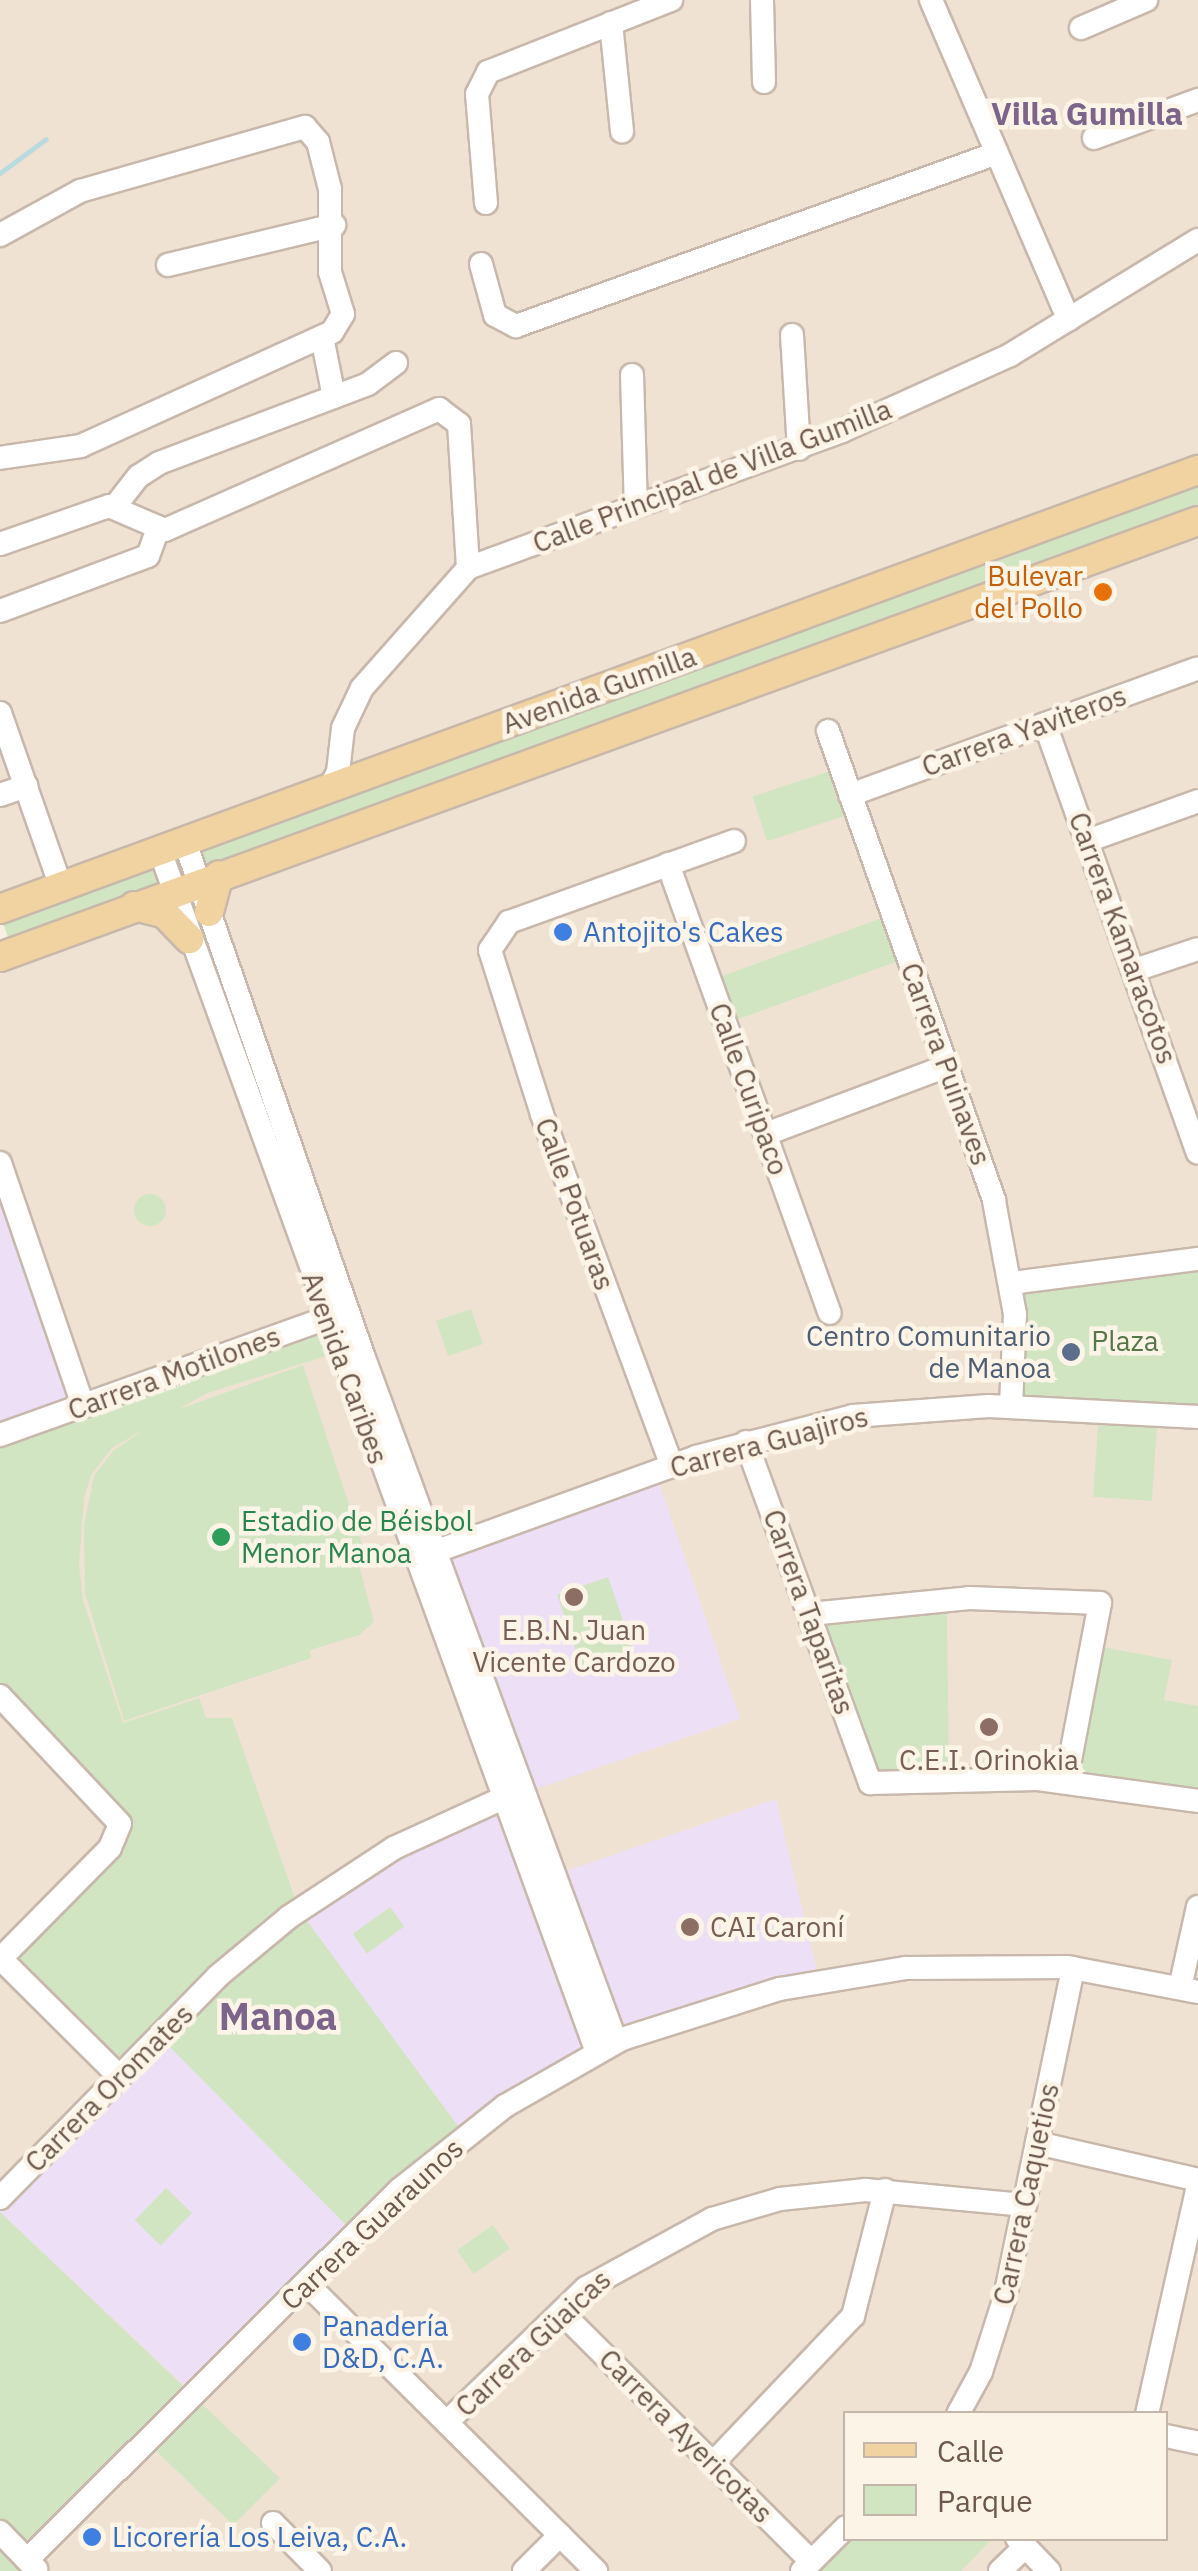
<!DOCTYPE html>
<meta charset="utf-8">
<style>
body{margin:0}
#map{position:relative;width:1198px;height:2571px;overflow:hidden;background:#f9f0e2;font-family:"IBM Plex Sans",sans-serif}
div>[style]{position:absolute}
.residential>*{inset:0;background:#f0e2d2}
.education>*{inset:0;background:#eddff5;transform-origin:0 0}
.green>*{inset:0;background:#d1e5c3;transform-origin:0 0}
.round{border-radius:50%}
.stream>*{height:5px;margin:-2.5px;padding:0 2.5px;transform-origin:2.5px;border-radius:2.5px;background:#b9dbe0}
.roads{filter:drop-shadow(2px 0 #c8b8ab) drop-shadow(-2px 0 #c8b8ab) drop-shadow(0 2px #c8b8ab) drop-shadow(0 -2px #c8b8ab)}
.minor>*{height:22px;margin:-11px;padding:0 11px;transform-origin:11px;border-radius:11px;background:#fff}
.major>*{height:28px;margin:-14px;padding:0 14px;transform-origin:14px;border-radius:14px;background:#f1d3a1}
.dots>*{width:28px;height:28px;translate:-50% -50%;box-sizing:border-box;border:5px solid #fdf4e8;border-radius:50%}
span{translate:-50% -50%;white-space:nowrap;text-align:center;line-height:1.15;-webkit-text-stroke:9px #fdf4e8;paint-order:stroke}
.street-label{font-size:28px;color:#6e584c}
.food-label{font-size:28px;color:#c56008}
.right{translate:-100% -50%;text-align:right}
.shop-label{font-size:28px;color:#366cbe}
.left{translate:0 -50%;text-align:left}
.service-label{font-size:28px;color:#4e5e75}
.park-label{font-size:28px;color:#567848}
.leisure-label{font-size:28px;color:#27864d}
.education-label{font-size:28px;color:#785e54}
.quarter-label{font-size:32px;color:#7d648b;font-weight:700}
.district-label{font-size:38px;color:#7d648b;font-weight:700}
.legend{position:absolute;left:843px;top:2411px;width:325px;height:130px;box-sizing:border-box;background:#fdf4e8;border:2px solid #c4b6aa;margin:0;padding:12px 18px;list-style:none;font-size:30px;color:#6e584c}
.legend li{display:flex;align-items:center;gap:20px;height:50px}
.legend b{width:50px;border:2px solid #c4b6aa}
</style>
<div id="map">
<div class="residential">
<div style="clip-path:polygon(0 0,1198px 0,1198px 470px,0 909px)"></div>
<div style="clip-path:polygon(evenodd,1198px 521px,1198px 2571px,0 2571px,0 957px,1198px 521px,846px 2414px,1166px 2414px,1166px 2538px,846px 2538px,846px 2414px)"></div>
</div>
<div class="education">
<div style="clip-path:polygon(0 1170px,80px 1404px,0 1433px)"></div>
<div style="left:655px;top:1471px;width:262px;height:235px;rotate:71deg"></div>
<div style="clip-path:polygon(503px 1797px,597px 2052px,466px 2137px,298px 1910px)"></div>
<div style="clip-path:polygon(776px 1799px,819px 1980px,622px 2039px,554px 1875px)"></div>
<div style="clip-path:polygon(160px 2036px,355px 2234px,193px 2394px,0 2212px,0 2198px)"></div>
</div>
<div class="green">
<div style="clip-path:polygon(1198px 473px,1198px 519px,200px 881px,188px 846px)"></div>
<div style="left:840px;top:768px;width:47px;height:92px;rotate:72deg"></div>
<div style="left:158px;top:857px;width:37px;height:168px;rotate:71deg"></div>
<div style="clip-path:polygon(199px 883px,339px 1352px,207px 1393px,112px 1448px,91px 1475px,84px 1498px,79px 1565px,83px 1600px,123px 1723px,199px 1698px,206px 1718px,232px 1718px,299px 1910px,466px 2137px,355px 2234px,160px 2037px,120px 2077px,1px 1958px,119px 1833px,0 1696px,0 1435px,327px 1317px,173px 893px)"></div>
<div style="left:890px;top:915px;width:46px;height:190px;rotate:70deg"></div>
<div class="round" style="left:134px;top:1194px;width:32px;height:32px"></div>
<div style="clip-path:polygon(1198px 1259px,1198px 1417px,1011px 1407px,1012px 1283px)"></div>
<div style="left:471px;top:1309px;width:37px;height:37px;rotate:71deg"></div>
<div style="clip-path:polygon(303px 1365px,364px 1550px,356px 1553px,374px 1622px,359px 1635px,310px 1650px,311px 1658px,124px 1721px,85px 1593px,84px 1525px,94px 1476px,113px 1451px,168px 1413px)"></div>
<div style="left:1099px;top:1412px;width:59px;height:85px;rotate:4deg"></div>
<div style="left:608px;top:1577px;width:86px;height:54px;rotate:71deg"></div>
<div style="clip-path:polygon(947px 1599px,949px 1778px,870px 1783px,810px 1614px)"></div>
<div style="clip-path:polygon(1092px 1645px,1172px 1660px,1164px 1700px,1198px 1706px,1198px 1801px,1066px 1781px)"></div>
<div style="left:390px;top:1907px;width:24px;height:46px;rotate:54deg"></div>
<div style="left:166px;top:2188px;width:36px;height:45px;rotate:44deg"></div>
<div style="clip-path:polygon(0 2212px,280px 2478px,233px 2525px,146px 2441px,28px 2559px,38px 2571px,0 2571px)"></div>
<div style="left:493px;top:2225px;width:29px;height:44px;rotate:55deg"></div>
<div style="clip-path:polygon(851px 2539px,851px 2538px,992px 2539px,961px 2571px,820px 2571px)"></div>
</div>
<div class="stream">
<div style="left:0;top:173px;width:57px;rotate:-36.5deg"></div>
</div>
<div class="roads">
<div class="minor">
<div style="left:762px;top:0;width:82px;rotate:88.6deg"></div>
<div style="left:931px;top:0;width:348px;rotate:66.7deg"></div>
<div style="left:611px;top:23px;width:109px;rotate:84.2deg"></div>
<div style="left:1081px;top:28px;width:71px;rotate:-23.3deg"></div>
<div style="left:1094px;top:138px;width:111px;rotate:-20.1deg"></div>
<div style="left:486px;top:203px;width:109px;rotate:-94.7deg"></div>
<div style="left:477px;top:94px;width:25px;rotate:-63deg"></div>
<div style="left:488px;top:72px;width:197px;rotate:-21.5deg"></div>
<div style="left:0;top:235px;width:91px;rotate:-28.8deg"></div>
<div style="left:80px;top:191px;width:234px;rotate:-15.9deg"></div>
<div style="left:305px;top:127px;width:20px;rotate:49deg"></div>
<div style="left:318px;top:142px;width:49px;rotate:75.7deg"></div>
<div style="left:330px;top:189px;width:83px;rotate:90deg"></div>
<div style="left:330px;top:272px;width:44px;rotate:72.8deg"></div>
<div style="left:343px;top:314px;width:21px;rotate:121deg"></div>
<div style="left:332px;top:332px;width:276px;rotate:155.6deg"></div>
<div style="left:81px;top:446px;width:82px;rotate:171.6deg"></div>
<div style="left:481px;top:264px;width:53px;rotate:74.6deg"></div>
<div style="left:495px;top:315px;width:24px;rotate:28deg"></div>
<div style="left:516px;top:326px;width:511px;rotate:-19.78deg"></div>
<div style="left:168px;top:265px;width:171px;rotate:-13.5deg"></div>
<div style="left:792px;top:335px;width:114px;rotate:86.5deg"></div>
<div style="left:322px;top:337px;width:61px;rotate:78.7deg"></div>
<div style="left:632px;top:375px;width:131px;rotate:88.3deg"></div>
<div style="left:116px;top:505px;width:37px;rotate:-52deg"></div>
<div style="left:139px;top:476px;width:24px;rotate:-33deg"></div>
<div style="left:159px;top:463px;width:223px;rotate:-20.7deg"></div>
<div style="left:368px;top:384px;width:35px;rotate:-37deg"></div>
<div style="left:0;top:544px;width:115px;rotate:-19.2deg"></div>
<div style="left:109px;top:506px;width:61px;rotate:23.2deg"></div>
<div style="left:165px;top:530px;width:300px;rotate:-23.8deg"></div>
<div style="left:439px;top:409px;width:25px;rotate:37deg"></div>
<div style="left:459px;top:424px;width:144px;rotate:86.4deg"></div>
<div style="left:0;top:611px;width:158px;rotate:-20.4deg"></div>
<div style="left:148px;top:556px;width:27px;rotate:-70deg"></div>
<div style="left:0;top:713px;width:184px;rotate:70.7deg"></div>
<div style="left:1045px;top:724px;width:455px;rotate:70.4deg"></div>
<div style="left:828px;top:731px;width:498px;rotate:70.5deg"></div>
<div style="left:994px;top:1201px;width:115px;rotate:79.5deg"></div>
<div style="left:1015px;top:1314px;width:93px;rotate:92.5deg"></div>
<div style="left:328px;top:791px;width:21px;rotate:-62deg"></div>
<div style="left:338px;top:772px;width:44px;rotate:-83.5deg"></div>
<div style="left:343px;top:728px;width:44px;rotate:-64.6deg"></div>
<div style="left:362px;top:688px;width:160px;rotate:-48.5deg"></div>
<div style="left:468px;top:568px;width:398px;rotate:-20.1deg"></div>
<div style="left:842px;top:431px;width:184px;rotate:-24.3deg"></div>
<div style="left:1010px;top:355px;width:220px;rotate:-31.5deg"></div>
<div style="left:0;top:795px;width:28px;rotate:-19deg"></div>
<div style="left:850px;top:795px;width:370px;rotate:-20deg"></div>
<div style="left:1087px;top:841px;width:118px;rotate:-19.8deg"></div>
<div style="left:186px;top:845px;width:540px;rotate:70.86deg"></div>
<div style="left:363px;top:1355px;width:732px;rotate:69.78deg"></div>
<div style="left:160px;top:851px;width:1278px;rotate:70.01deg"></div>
<div style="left:668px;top:864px;width:477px;rotate:70.2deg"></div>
<div style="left:1135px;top:970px;width:66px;rotate:-18.4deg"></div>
<div style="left:766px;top:1134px;width:193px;rotate:-20.6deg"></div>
<div style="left:0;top:1163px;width:257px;rotate:71.1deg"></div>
<div style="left:1012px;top:1283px;width:188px;rotate:-7.4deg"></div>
<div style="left:0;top:1435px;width:361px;rotate:-19.7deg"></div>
<div style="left:746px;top:1442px;width:363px;rotate:70deg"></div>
<div style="left:870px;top:1783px;width:168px;rotate:-1.4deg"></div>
<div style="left:1038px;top:1779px;width:162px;rotate:7.8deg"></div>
<div style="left:672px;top:1466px;width:375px;rotate:-110.3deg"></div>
<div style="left:542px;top:1114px;width:172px;rotate:-107.6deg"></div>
<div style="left:490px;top:950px;width:34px;rotate:-56deg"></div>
<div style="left:509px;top:922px;width:239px;rotate:-19.8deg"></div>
<div style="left:423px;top:1556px;width:290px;rotate:-19.9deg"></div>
<div style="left:696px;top:1457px;width:162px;rotate:-14.6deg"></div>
<div style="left:853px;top:1416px;width:136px;rotate:-4.2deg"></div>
<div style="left:989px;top:1406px;width:209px;rotate:3deg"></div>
<div style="left:810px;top:1614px;width:160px;rotate:-5.7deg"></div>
<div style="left:969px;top:1598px;width:131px;rotate:2.2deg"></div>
<div style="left:1100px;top:1603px;width:181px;rotate:100.8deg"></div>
<div style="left:0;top:1696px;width:175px;rotate:46.8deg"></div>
<div style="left:120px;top:1824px;width:26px;rotate:113deg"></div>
<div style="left:110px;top:1848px;width:155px;rotate:134.7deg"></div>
<div style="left:0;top:1958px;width:169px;rotate:44.8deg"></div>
<div style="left:1180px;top:1988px;width:83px;rotate:-77.5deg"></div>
<div style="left:1037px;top:2143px;width:165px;rotate:12.9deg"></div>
<div style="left:0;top:2198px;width:311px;rotate:-45.5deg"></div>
<div style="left:218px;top:1976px;width:92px;rotate:-39.7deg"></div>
<div style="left:289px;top:1917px;width:126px;rotate:-33.3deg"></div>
<div style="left:394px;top:1848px;width:132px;rotate:-24.6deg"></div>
<div style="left:306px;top:2283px;width:409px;rotate:44.8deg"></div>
<div style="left:561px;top:2312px;width:353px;rotate:44.9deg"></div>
<div style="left:958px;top:2414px;width:48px;rotate:-61.3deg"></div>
<div style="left:981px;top:2372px;width:79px;rotate:-72.3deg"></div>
<div style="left:1005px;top:2297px;width:336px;rotate:-78.3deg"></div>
<div style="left:1147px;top:2414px;width:235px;rotate:-77.4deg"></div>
<div style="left:447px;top:2422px;width:193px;rotate:-44deg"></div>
<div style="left:586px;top:2288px;width:144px;rotate:-28.7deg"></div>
<div style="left:712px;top:2219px;width:71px;rotate:-16.4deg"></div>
<div style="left:780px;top:2199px;width:86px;rotate:-6deg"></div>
<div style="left:866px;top:2190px;width:160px;rotate:5.4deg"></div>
<div style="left:1166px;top:2436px;width:33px;rotate:12deg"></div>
<div style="left:713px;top:2463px;width:203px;rotate:-46.4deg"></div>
<div style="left:853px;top:2316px;width:130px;rotate:-75.7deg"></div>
<div style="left:273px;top:2523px;width:67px;rotate:45.6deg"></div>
<div style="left:0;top:2532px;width:52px;rotate:45.8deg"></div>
<div style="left:1017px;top:2538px;width:46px;rotate:45.9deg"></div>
<div style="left:27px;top:2560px;width:525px;rotate:-44.85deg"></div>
<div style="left:399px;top:2190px;width:135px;rotate:-38.4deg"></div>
<div style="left:505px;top:2106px;width:135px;rotate:-29.8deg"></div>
<div style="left:622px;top:2039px;width:166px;rotate:-17.6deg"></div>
<div style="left:780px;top:1989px;width:128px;rotate:-9.5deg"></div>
<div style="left:906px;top:1968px;width:161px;rotate:-0.4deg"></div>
<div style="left:1067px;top:1967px;width:133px;rotate:10.8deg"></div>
<div style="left:524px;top:2571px;width:51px;rotate:-45deg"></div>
<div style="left:802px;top:2571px;width:62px;rotate:-45deg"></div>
<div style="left:1000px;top:2571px;width:35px;rotate:-44deg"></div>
</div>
<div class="major">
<div style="left:134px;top:906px;width:32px;rotate:14deg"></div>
<div style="left:165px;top:914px;width:35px;rotate:46deg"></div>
<div style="left:0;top:909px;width:1276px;rotate:-20.13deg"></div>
<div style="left:209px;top:912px;width:38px;rotate:-75deg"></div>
<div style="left:0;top:957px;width:1275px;rotate:-20deg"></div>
</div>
</div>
<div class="dots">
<div style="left:1103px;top:592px;background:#e8710a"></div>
<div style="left:563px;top:932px;background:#3f7fe0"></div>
<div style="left:1071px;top:1352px;background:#5c6f8a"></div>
<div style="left:221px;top:1537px;background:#2e9e5b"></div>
<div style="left:574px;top:1597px;background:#8d6e63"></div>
<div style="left:989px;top:1727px;background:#8d6e63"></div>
<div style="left:690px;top:1927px;background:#8d6e63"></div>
<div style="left:302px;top:2342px;background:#3f7fe0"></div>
<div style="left:92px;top:2537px;background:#3f7fe0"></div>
</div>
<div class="street-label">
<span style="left:712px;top:476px;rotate:-21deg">Calle Principal de Villa Gumilla</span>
<span style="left:599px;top:690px;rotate:-20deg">Avenida Gumilla</span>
<span style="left:1024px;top:731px;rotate:-20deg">Carrera Yaviteros</span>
<span style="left:1123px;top:938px;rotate:70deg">Carrera Kamaracotos</span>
<span style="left:946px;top:1064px;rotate:70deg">Carrera Puinaves</span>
<span style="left:749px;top:1089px;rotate:70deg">Calle Curipaco</span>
<span style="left:575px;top:1204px;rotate:70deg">Calle Potuaras</span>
<span style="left:345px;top:1368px;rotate:70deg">Avenida Caribes</span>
<span style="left:174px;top:1373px;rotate:-20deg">Carrera Motilones</span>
<span style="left:769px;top:1442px;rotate:-15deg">Carrera Guajiros</span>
<span style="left:809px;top:1612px;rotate:70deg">Carrera Taparitas</span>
<span style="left:109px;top:2088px;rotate:-45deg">Carrera Oromates</span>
<span style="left:1026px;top:2194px;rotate:-78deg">Carrera Caquetios</span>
<span style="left:372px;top:2224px;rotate:-43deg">Carrera Guaraunos</span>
<span style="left:533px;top:2343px;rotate:-43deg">Carrera Güaicas</span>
<span style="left:686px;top:2436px;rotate:45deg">Carrera Ayericotas</span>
</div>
<div class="food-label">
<span class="right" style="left:1083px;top:592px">Bulevar<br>del Pollo</span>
</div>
<div class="shop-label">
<span class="left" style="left:583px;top:932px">Antojito's Cakes</span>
<span class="left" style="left:322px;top:2342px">Panadería<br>D&amp;D, C.A.</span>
<span class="left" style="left:112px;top:2537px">Licorería Los Leiva, C.A.</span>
</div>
<div class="service-label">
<span class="right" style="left:1051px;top:1352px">Centro Comunitario<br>de Manoa</span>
</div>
<div class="park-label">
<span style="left:1125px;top:1341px">Plaza</span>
</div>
<div class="leisure-label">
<span class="left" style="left:241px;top:1537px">Estadio de Béisbol<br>Menor Manoa</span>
</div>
<div class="education-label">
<span style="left:574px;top:1646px">E.B.N. Juan<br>Vicente Cardozo</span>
<span style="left:989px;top:1760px">C.E.I. Orinokia</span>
<span class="left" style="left:710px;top:1927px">CAI Caroní</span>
</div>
<div class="quarter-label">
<span style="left:1087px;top:113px">Villa Gumilla</span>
</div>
<div class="district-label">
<span style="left:278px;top:2016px">Manoa</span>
</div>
<ul class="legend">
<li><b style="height:12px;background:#f1d3a1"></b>Calle</li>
<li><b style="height:28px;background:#d1e5c3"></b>Parque</li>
</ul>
</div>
